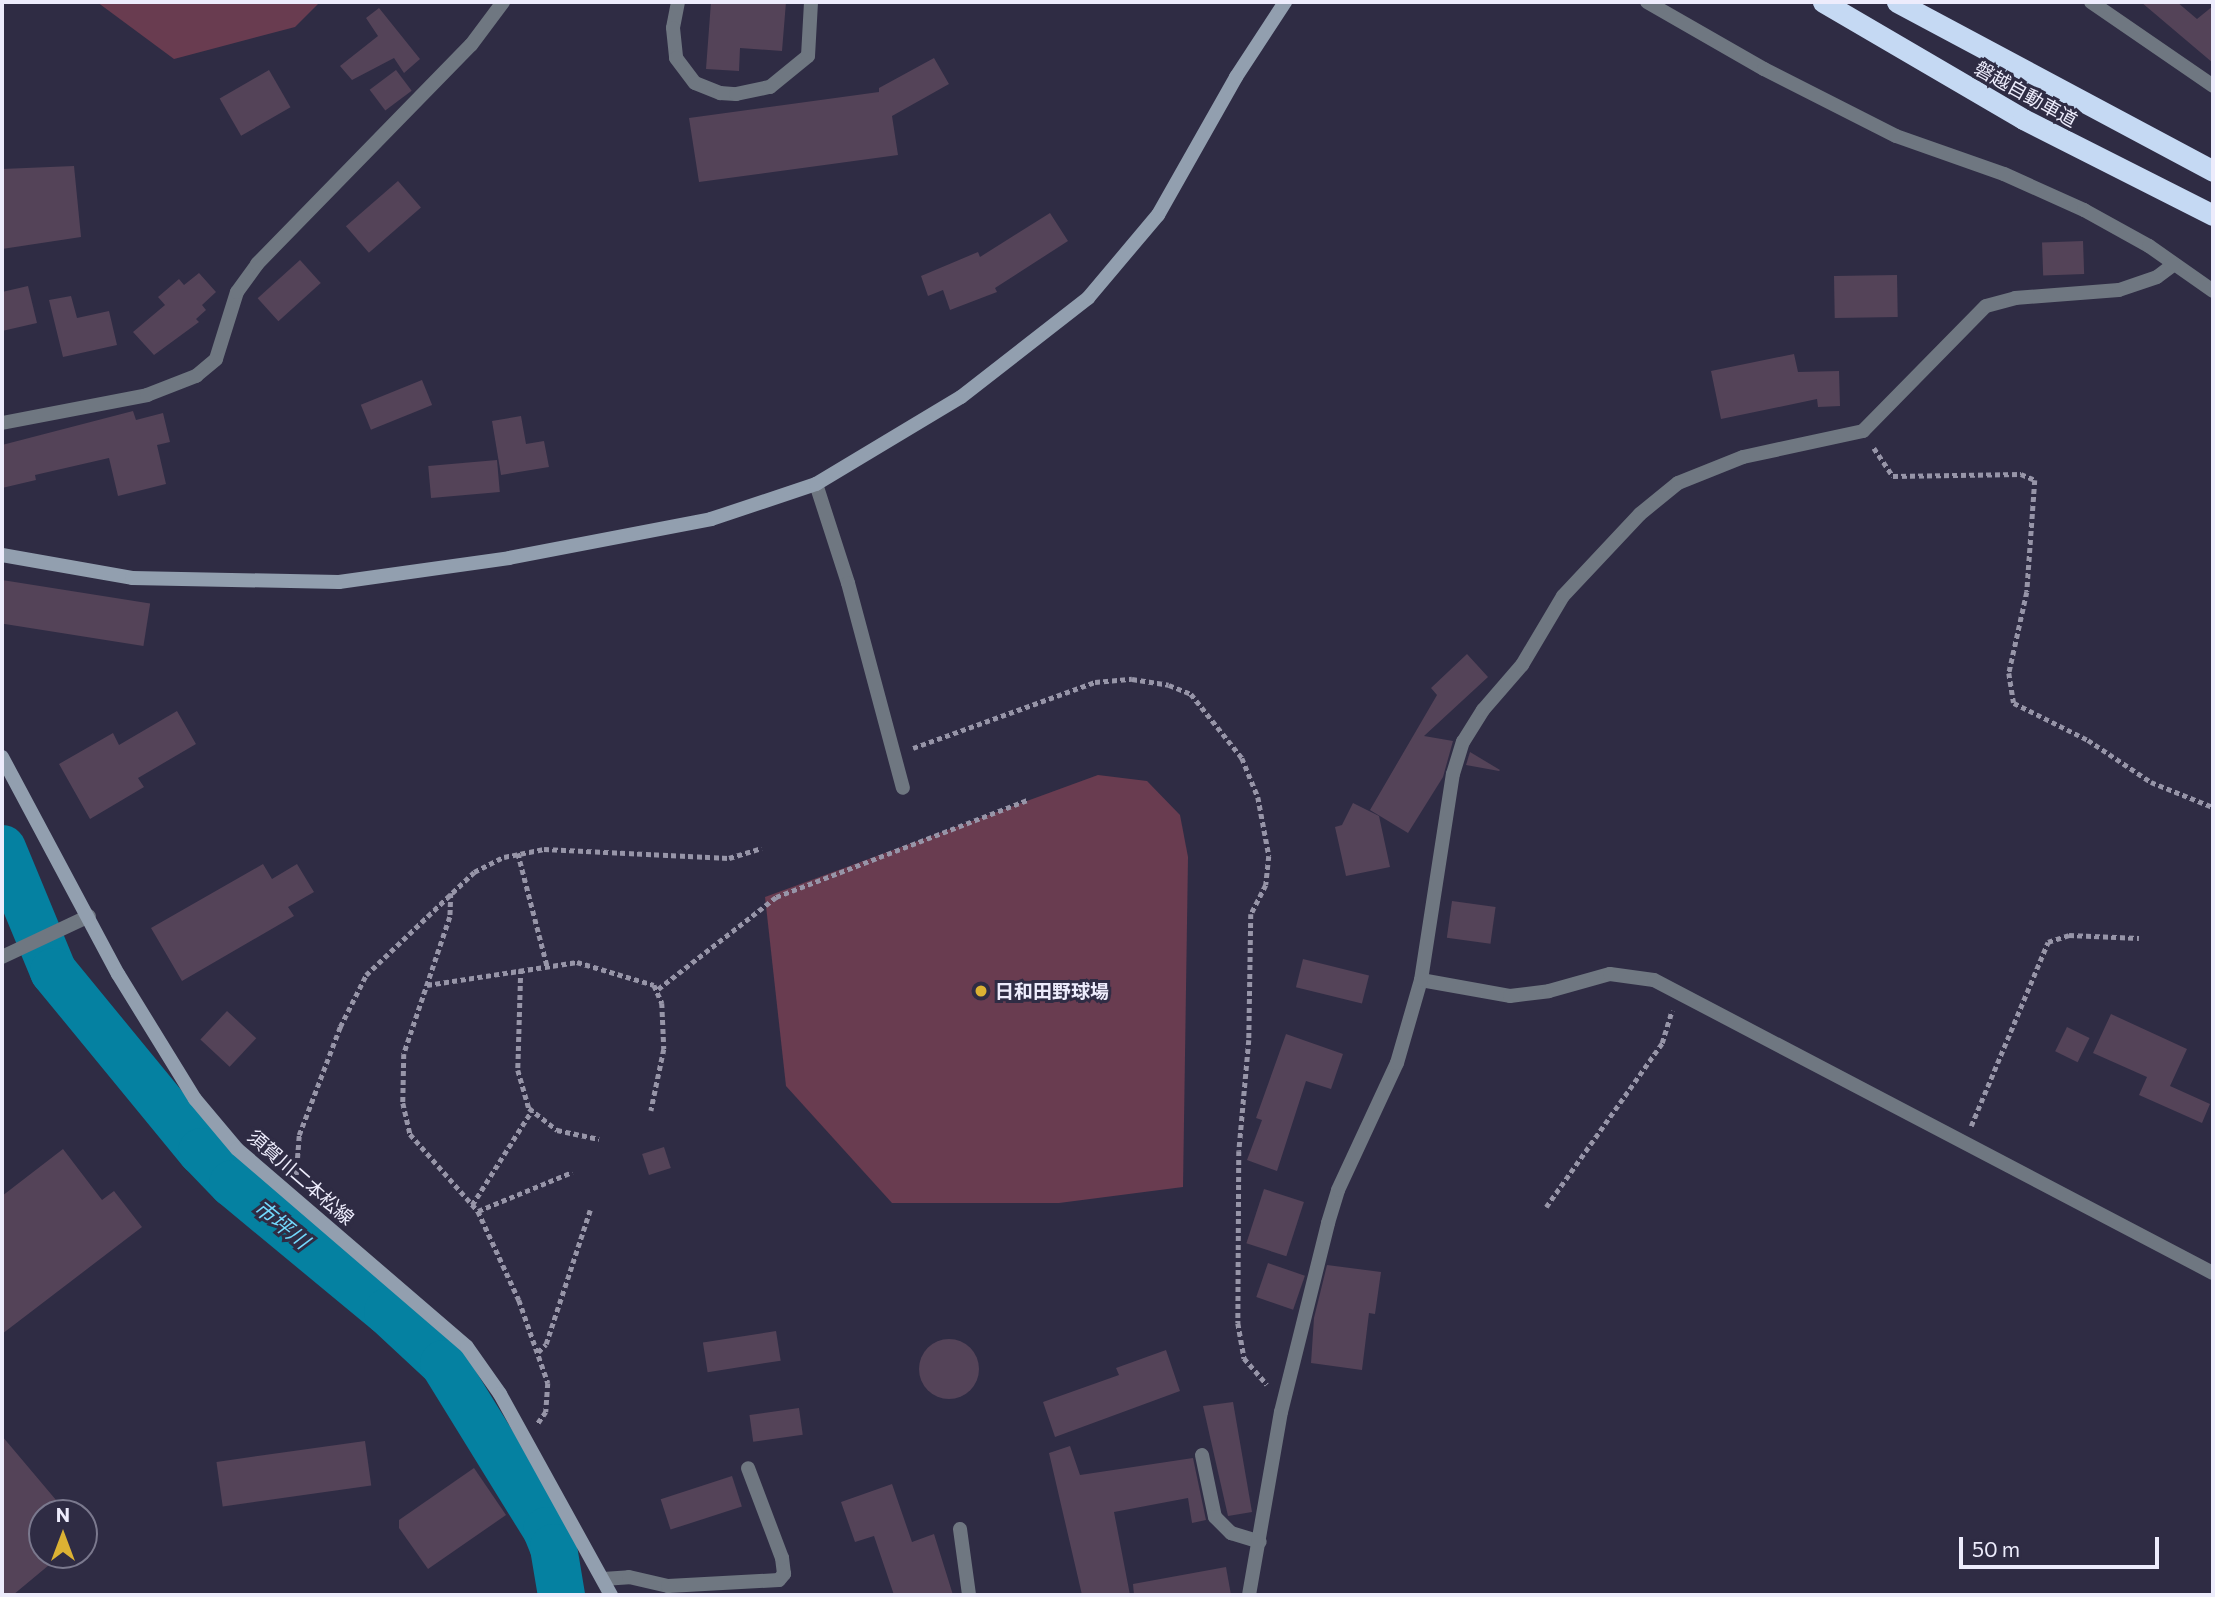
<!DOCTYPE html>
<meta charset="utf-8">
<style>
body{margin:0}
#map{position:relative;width:2215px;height:1597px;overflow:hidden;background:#2f2c44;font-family:Commissioner,"Noto Sans JP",sans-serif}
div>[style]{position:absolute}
.green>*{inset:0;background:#693c50}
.river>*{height:47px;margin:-23.5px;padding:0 23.5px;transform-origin:23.5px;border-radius:23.5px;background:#0581a1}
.building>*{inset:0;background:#544358;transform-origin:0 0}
.round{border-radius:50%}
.path>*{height:4.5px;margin-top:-2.25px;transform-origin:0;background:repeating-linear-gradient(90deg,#9795a8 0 5px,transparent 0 8.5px)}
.street>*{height:14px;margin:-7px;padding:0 7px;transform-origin:7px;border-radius:7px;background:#6f7781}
.secondary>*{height:14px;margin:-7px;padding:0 7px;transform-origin:7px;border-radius:7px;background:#929faf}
.highway>*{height:21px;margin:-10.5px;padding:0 10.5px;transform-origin:10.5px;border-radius:10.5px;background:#c5d9f3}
.dots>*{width:19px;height:19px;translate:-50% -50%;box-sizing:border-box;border:4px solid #2f2c44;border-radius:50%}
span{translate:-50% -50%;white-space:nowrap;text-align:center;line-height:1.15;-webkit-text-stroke:6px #2f2c44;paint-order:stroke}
.street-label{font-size:19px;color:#edecfc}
.poi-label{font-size:19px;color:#edecfc;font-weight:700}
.left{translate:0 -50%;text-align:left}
.water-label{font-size:21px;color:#73d9fd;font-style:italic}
.frame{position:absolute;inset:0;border:4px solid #edecfc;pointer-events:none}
.north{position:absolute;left:28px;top:1499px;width:70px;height:70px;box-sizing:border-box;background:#2f2c44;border:2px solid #7b798e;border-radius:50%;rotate:0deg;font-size:19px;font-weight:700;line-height:28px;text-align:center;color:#edecfc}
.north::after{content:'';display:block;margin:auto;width:24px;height:32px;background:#dcb233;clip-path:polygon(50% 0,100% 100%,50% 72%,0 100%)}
.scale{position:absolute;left:1959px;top:1537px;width:200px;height:32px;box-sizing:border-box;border:4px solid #edecfc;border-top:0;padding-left:9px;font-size:21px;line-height:24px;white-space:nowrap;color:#edecfc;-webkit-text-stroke:5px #2f2c44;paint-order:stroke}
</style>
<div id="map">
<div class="green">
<div style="clip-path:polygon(97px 2px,320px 2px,295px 27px,174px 59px)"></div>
<div style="clip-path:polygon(1098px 775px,1147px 781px,1180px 815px,1188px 857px,1183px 1187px,1059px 1203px,892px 1203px,786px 1086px,765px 897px)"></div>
</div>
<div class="river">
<div style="left:2px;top:848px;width:133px;rotate:67.5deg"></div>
<div style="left:53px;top:971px;width:233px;rotate:50.6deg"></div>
<div style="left:201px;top:1151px;width:45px;rotate:45.9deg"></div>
<div style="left:232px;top:1183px;width:201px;rotate:39.6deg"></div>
<div style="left:387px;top:1311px;width:76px;rotate:42.9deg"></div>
<div style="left:443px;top:1363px;width:196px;rotate:58.3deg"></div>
<div style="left:546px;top:1530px;width:18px;rotate:68deg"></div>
<div style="left:553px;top:1547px;width:49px;rotate:80.5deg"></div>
</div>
<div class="building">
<div style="clip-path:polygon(711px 2px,786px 2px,782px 51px,740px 48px,739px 71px,706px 69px)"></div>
<div style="clip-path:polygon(2141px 2px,2177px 2px,2197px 19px,2213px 6px,2213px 63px)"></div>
<div style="clip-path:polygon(379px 8px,420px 59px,404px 73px,394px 58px,352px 80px,340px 66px,378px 36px,366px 18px)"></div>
<div style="clip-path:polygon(934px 58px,949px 84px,892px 116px,898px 155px,699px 182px,689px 118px,879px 92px,879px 88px)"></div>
<div style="left:269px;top:70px;width:43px;height:57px;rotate:60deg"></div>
<div style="left:396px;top:70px;width:26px;height:33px;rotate:53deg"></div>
<div style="clip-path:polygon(74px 166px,81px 237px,2px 249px,2px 169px)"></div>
<div style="left:398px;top:181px;width:35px;height:69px;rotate:49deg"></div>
<div style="clip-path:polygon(1050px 213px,1068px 241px,995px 288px,997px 292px,950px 310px,943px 290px,928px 296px,921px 276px,978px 252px,980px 257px)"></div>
<div style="left:2083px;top:241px;width:33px;height:41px;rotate:88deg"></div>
<div style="left:300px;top:260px;width:31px;height:57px;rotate:48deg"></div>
<div style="clip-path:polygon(199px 273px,216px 292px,202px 305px,206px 310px,196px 319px,199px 322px,154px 355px,133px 332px,165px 305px,158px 297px,179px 279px,184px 285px)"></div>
<div style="left:1897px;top:275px;width:42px;height:63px;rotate:89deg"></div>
<div style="clip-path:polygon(28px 286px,37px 323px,2px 331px,2px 292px)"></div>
<div style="clip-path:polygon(71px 296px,77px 318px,109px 311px,117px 345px,63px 357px,49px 300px)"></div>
<div style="clip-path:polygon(1794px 354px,1798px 372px,1839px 371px,1840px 406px,1818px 407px,1817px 399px,1721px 419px,1711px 371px)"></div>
<div style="left:422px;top:380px;width:27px;height:66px;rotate:68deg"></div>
<div style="clip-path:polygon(133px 411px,136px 420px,163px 413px,170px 442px,157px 445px,166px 484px,118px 496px,109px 458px,35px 475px,36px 480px,2px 488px,2px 445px)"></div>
<div style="clip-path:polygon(521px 416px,526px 444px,544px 441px,549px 467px,501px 475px,492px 421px)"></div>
<div style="left:497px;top:460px;width:32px;height:69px;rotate:85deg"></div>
<div style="left:2px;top:580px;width:150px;height:43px;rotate:9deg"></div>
<div style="clip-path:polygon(1467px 654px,1488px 677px,1424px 736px,1453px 741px,1443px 777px,1408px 833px,1370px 810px,1437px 695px,1431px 688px)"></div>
<div style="clip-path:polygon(177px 711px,196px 744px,138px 778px,144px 787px,90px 819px,59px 764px,113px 733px,119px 745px)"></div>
<div style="clip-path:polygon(1470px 752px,1500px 770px,1499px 771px,1466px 765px)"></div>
<div style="clip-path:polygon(1353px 803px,1379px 816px,1390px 867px,1346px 876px,1335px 827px,1342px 825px)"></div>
<div style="clip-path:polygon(263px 864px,272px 879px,297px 864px,314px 892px,288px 907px,294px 916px,182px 981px,151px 928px)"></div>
<div style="left:1452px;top:901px;width:44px;height:37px;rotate:8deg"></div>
<div style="left:1303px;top:959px;width:68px;height:29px;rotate:14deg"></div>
<div style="left:227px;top:1011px;width:40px;height:39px;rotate:43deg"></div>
<div style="clip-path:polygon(2111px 1014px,2187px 1049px,2170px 1086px,2210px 1104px,2202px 1123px,2139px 1095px,2147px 1077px,2093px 1053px)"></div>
<div style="left:2067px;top:1027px;width:25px;height:27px;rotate:26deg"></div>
<div style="clip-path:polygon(1286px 1034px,1343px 1054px,1331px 1089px,1306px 1081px,1277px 1171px,1247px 1160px,1262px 1120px,1256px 1118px)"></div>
<div style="left:664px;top:1147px;width:22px;height:23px;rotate:72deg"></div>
<div style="clip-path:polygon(63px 1149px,102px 1200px,114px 1191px,142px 1227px,2px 1334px,2px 1196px)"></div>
<div style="left:1264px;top:1189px;width:42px;height:57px;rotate:18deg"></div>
<div style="left:1268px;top:1263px;width:39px;height:36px;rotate:19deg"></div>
<div style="clip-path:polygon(1327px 1265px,1381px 1272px,1375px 1314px,1369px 1313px,1362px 1370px,1311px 1363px,1314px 1318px)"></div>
<div style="left:776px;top:1331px;width:30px;height:74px;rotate:81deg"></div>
<div class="round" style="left:919px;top:1339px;width:60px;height:60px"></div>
<div style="clip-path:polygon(1166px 1350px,1180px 1391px,1055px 1437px,1043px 1402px,1119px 1375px,1116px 1368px)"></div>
<div style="clip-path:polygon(1233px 1402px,1252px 1512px,1228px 1516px,1203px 1406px)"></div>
<div style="left:799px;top:1408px;width:27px;height:50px;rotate:82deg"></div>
<div style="clip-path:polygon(2px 1436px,67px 1513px,42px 1513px,42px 1555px,61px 1555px,13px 1595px,2px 1595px)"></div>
<div style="left:365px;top:1441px;width:45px;height:150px;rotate:82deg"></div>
<div style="clip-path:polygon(1070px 1446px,1080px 1475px,1193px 1458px,1206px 1520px,1192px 1523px,1188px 1498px,1114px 1512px,1130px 1595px,1082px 1595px,1049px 1453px)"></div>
<div style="clip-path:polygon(474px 1468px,506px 1515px,428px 1569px,399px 1528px,399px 1520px)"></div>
<div style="left:732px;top:1476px;width:32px;height:75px;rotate:72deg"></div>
<div style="clip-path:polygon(892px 1484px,912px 1542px,934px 1534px,953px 1595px,894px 1595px,874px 1536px,855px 1542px,841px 1502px)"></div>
<div style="clip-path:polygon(1226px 1567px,1231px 1595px,1134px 1595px,1133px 1584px)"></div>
</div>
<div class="path">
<div style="left:1874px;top:448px;width:34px;rotate:56deg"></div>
<div style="left:1893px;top:476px;width:128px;rotate:-0.9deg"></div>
<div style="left:2021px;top:474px;width:15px;rotate:23deg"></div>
<div style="left:2035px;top:480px;width:112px;rotate:94.1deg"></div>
<div style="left:2027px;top:592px;width:83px;rotate:102.5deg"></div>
<div style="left:2009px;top:673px;width:30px;rotate:81deg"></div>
<div style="left:2014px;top:703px;width:83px;rotate:26.6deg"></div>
<div style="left:2088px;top:740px;width:76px;rotate:33.7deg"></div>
<div style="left:2151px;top:782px;width:67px;rotate:22deg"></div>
<div style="left:913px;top:748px;width:194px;rotate:-19.9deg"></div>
<div style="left:1095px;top:682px;width:37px;rotate:-5deg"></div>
<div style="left:1132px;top:679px;width:37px;rotate:9deg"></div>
<div style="left:1169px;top:685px;width:24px;rotate:22deg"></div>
<div style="left:1191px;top:694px;width:82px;rotate:51.4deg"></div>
<div style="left:1242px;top:758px;width:42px;rotate:67.7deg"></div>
<div style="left:1258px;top:797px;width:60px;rotate:79.4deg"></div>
<div style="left:1269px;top:856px;width:29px;rotate:96deg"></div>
<div style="left:1266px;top:885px;width:33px;rotate:117deg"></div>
<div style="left:1251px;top:914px;width:126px;rotate:90.9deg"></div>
<div style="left:1249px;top:1040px;width:111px;rotate:95.1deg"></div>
<div style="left:1239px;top:1151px;width:172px;rotate:90.3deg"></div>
<div style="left:1238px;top:1323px;width:36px;rotate:80deg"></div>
<div style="left:1244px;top:1358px;width:35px;rotate:49deg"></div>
<div style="left:518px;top:853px;width:116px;rotate:75.5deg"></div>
<div style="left:451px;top:893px;width:24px;rotate:92deg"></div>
<div style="left:450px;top:917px;width:145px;rotate:108.6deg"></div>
<div style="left:404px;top:1054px;width:49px;rotate:91.2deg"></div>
<div style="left:403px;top:1103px;width:32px;rotate:77deg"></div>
<div style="left:410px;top:1134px;width:103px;rotate:48.6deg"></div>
<div style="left:478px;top:1211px;width:98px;rotate:65.3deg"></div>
<div style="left:519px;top:1300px;width:88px;rotate:70.7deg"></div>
<div style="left:548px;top:1383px;width:29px;rotate:94deg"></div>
<div style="left:546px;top:1412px;width:16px;rotate:125deg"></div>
<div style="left:521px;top:969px;width:101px;rotate:91.7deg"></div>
<div style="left:518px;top:1070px;width:40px;rotate:74deg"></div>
<div style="left:529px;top:1108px;width:36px;rotate:38deg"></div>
<div style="left:557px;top:1130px;width:43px;rotate:12.1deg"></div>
<div style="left:427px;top:985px;width:152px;rotate:-8.7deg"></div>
<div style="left:577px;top:962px;width:80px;rotate:16.6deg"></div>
<div style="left:654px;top:985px;width:20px;rotate:66deg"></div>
<div style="left:662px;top:1003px;width:46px;rotate:87.5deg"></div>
<div style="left:664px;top:1049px;width:63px;rotate:101.8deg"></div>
<div style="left:658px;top:989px;width:150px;rotate:-37.9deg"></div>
<div style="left:776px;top:897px;width:269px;rotate:-21.1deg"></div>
<div style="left:1971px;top:1126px;width:199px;rotate:-67.3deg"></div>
<div style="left:2048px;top:942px;width:22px;rotate:-18deg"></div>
<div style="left:2069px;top:935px;width:70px;rotate:2.5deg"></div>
<div style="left:296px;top:1175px;width:40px;rotate:-85.7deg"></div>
<div style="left:299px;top:1135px;width:116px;rotate:-69.2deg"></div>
<div style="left:340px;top:1027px;width:58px;rotate:-63.4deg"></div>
<div style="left:366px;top:975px;width:149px;rotate:-43.6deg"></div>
<div style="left:474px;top:872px;width:34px;rotate:-27deg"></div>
<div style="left:504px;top:857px;width:41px;rotate:-11.3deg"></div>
<div style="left:544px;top:849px;width:185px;rotate:2.8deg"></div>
<div style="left:729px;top:858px;width:34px;rotate:-17deg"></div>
<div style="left:472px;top:1205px;width:112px;rotate:-57.7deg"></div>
<div style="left:1546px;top:1207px;width:201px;rotate:-54.7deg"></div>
<div style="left:1662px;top:1043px;width:34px;rotate:-73deg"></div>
<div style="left:478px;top:1211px;width:102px;rotate:-22.5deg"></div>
<div style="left:538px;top:1352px;width:11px;rotate:-45deg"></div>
<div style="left:546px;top:1344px;width:141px;rotate:-71.8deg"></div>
</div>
<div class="street">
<div style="left:678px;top:2px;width:26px;rotate:101deg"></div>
<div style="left:673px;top:28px;width:30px;rotate:84deg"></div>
<div style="left:676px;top:58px;width:31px;rotate:53deg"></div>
<div style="left:695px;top:83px;width:27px;rotate:22deg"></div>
<div style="left:720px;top:93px;width:16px;rotate:4deg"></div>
<div style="left:736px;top:94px;width:35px;rotate:-12deg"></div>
<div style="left:770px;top:87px;width:49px;rotate:-39.2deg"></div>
<div style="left:808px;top:56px;width:54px;rotate:-86.8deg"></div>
<div style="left:1647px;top:2px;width:135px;rotate:29.8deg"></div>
<div style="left:1764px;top:69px;width:148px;rotate:26.9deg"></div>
<div style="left:1896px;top:136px;width:114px;rotate:19.4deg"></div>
<div style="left:2004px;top:174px;width:88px;rotate:24.2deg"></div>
<div style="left:2084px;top:210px;width:74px;rotate:29deg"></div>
<div style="left:2149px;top:246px;width:78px;rotate:35.1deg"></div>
<div style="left:2091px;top:2px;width:148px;rotate:34.5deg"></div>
<div style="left:2px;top:423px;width:148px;rotate:-10.9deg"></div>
<div style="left:147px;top:395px;width:53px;rotate:-21.2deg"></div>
<div style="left:196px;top:376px;width:26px;rotate:-40deg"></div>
<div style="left:216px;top:359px;width:70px;rotate:-72.6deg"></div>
<div style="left:237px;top:292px;width:34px;rotate:-54deg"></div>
<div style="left:257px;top:264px;width:306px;rotate:-45.7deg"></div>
<div style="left:471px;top:45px;width:54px;rotate:-53.3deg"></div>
<div style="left:816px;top:484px;width:104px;rotate:72.1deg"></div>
<div style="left:848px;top:583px;width:212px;rotate:75deg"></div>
<div style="left:2px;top:957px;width:96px;rotate:-25.2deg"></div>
<div style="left:1421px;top:980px;width:90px;rotate:10.2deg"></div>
<div style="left:1510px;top:996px;width:39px;rotate:-7deg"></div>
<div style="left:1549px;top:991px;width:63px;rotate:-15.6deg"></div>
<div style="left:1610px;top:974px;width:44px;rotate:7.8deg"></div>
<div style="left:1654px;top:980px;width:631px;rotate:27.66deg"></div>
<div style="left:1202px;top:1455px;width:63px;rotate:78.2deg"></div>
<div style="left:1215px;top:1517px;width:23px;rotate:45deg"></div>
<div style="left:1231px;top:1533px;width:30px;rotate:17deg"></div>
<div style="left:960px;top:1529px;width:67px;rotate:82.2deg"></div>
<div style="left:603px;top:1579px;width:26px;rotate:-4deg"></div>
<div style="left:629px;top:1577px;width:40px;rotate:13deg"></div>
<div style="left:668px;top:1586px;width:111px;rotate:-3.1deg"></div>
<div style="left:779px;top:1580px;width:8px;rotate:-50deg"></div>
<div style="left:784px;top:1574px;width:16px;rotate:-97deg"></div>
<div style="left:782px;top:1558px;width:96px;rotate:-110.7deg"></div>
<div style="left:1249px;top:1595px;width:186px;rotate:-80.1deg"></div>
<div style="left:1281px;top:1412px;width:195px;rotate:-76deg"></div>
<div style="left:1328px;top:1223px;width:34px;rotate:-73deg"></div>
<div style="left:1338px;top:1190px;width:140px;rotate:-65.1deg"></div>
<div style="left:1397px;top:1063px;width:86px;rotate:-73.9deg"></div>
<div style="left:1421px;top:980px;width:208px;rotate:-81.2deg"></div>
<div style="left:1453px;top:774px;width:34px;rotate:-73deg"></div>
<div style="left:1463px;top:742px;width:38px;rotate:-58deg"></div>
<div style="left:1483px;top:710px;width:60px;rotate:-49.1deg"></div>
<div style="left:1522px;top:665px;width:80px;rotate:-59.3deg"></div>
<div style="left:1563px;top:596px;width:112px;rotate:-46.8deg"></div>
<div style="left:1640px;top:514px;width:49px;rotate:-39.2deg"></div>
<div style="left:1678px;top:483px;width:70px;rotate:-21.8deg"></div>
<div style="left:1743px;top:457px;width:123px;rotate:-12.2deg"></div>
<div style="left:1863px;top:431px;width:175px;rotate:-45.5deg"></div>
<div style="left:1986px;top:306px;width:30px;rotate:-15deg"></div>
<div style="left:2015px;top:298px;width:104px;rotate:-4.4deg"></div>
<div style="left:2119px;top:290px;width:40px;rotate:-18.9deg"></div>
<div style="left:2157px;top:277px;width:21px;rotate:-37deg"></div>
</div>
<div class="secondary">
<div style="left:2px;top:555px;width:132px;rotate:10deg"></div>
<div style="left:132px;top:578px;width:207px;rotate:1.1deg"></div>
<div style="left:339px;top:582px;width:172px;rotate:-8deg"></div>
<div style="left:509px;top:558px;width:206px;rotate:-10.9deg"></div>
<div style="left:711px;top:519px;width:111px;rotate:-18.4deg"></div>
<div style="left:816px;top:484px;width:169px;rotate:-31deg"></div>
<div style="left:961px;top:397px;width:161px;rotate:-37.9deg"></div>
<div style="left:1088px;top:298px;width:109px;rotate:-49.9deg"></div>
<div style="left:1158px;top:215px;width:159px;rotate:-60.5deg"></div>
<div style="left:1236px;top:77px;width:90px;rotate:-56.8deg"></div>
<div style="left:2px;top:757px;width:246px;rotate:61.9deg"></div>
<div style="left:118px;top:974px;width:147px;rotate:58.4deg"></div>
<div style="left:195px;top:1099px;width:65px;rotate:50deg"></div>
<div style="left:237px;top:1149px;width:303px;rotate:40.7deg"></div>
<div style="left:467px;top:1347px;width:57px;rotate:54.9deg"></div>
<div style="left:500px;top:1394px;width:230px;rotate:61.1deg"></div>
</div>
<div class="highway">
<div style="left:1823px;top:2px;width:232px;rotate:30.3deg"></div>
<div style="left:2023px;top:119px;width:213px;rotate:26.8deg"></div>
<div style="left:1897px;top:2px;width:358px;rotate:28.1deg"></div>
</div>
<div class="dots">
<div style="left:981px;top:991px;background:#dcb233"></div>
</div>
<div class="street-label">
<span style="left:2026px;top:94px;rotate:29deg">磐越自動車道</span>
<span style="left:301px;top:1177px;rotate:41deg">須賀川二本松線</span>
</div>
<div class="poi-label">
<span class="left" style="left:995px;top:991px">日和田野球場</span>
</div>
<div class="water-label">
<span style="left:282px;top:1224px;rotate:39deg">市坪川</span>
</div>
<div class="frame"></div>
<div class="north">N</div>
<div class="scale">50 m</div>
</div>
